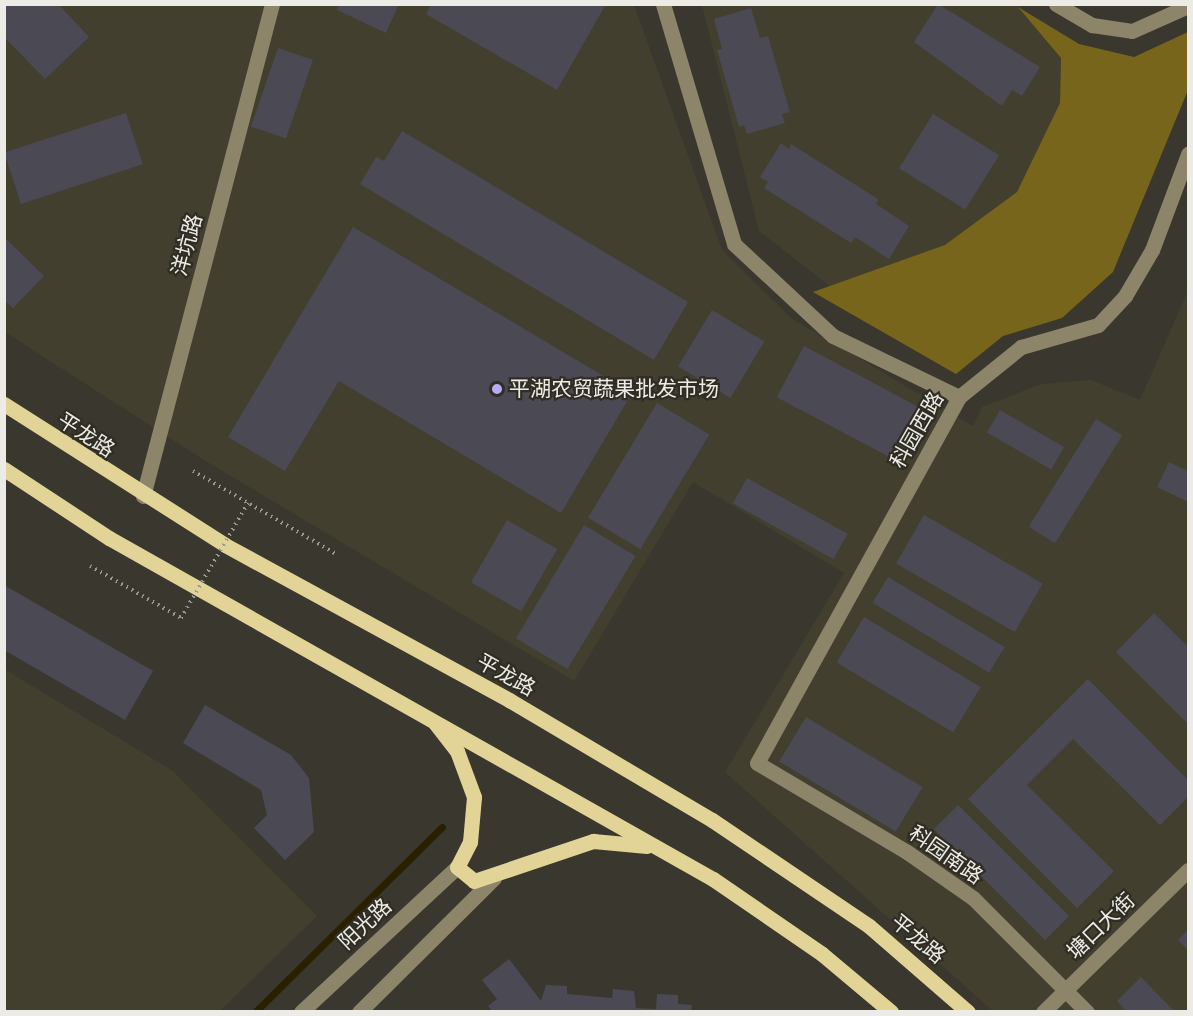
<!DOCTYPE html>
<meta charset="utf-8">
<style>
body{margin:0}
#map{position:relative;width:1193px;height:1016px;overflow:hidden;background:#3a382e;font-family:"Source Serif 4","Noto Sans SC",serif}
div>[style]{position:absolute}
.built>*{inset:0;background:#433f2f}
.forest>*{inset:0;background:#76651b}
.stream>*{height:7px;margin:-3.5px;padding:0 3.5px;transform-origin:3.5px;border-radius:3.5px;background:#292000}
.building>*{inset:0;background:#4b4953;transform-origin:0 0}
.path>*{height:4px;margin-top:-2px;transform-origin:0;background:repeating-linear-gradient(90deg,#9b9a92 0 1.5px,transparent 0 6px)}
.minor>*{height:15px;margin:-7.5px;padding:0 7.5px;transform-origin:7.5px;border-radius:7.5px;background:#8d8569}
.major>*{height:15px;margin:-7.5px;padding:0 7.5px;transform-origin:7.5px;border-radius:7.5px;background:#e2d397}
.path-bridge>*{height:4px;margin-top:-2px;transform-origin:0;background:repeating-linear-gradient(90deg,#9b9a92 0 1.5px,transparent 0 6px)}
.dots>*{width:16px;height:16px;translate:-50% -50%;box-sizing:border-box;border:3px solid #302d24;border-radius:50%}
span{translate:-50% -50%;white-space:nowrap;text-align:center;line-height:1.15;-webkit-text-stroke:4.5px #302d24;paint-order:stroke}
.street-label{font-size:21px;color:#ecebe5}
.poi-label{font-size:21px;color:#ecebe5}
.left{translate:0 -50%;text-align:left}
.frame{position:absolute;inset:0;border:6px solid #ecebe5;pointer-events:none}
</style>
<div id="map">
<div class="built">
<div style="clip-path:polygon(4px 5px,634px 5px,722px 250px,791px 318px,973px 426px,982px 407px,1041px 384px,1091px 380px,1140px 400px,1188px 291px,1188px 1011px,993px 1011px,725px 772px,844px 573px,693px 482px,574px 681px,204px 460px,5px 332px)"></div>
<div style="clip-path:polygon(702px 5px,1019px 5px,1061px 58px,1060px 103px,1017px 192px,981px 241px,837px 292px,759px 231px)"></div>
<div style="clip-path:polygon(4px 669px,173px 771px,317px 916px,220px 1011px,5px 1011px)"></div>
</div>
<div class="forest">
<div style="clip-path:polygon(1018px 7px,1079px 44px,1134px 57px,1188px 32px,1188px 90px,1113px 272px,1062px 318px,1003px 336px,956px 374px,813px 292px,945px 245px,1017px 192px,1060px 103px,1061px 58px)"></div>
</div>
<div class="stream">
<div style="left:255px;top:1012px;width:263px;rotate:-44.7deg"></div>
</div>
<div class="building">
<div style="clip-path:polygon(4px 4px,58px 4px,89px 37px,45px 79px,4px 37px)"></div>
<div style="clip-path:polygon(339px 4px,399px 4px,386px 33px,337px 10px)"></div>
<div style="clip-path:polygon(431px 4px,606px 4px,557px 90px,426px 14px)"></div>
<div style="clip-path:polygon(938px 4px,1040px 67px,1022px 96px,1012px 90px,1002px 106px,914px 42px)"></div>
<div style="clip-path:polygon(751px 8px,760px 38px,768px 36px,790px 112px,782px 114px,785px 123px,747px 134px,744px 125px,739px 127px,717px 50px,722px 49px,714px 19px)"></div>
<div style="left:278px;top:48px;width:37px;height:83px;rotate:19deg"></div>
<div style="left:126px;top:113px;width:54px;height:128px;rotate:72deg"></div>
<div style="left:933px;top:114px;width:78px;height:64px;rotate:32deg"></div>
<div style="clip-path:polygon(402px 131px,688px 302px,654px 360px,360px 184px,376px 157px,384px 161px)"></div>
<div style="clip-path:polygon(781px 143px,789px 149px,791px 144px,878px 199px,876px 204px,909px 226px,889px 259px,855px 237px,851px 243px,764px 188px,768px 182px,760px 177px)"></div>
<div style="clip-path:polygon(353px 227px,632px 393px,561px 513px,339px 381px,285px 471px,228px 437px)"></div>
<div style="clip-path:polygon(4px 237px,44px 276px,13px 308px,4px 300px)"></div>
<div style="left:712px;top:310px;width:61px;height:66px;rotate:31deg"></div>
<div style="left:804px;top:346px;width:143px;height:58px;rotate:28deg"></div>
<div style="left:657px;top:403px;width:61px;height:134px;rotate:31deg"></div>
<div style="left:1000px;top:410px;width:74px;height:26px;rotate:30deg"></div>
<div style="left:1096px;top:419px;width:31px;height:127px;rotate:32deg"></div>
<div style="clip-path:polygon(1169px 462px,1188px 471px,1188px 502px,1157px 487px)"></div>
<div style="left:747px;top:478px;width:115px;height:29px;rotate:29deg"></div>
<div style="left:924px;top:515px;width:137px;height:56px;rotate:30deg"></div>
<div style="left:507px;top:520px;width:58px;height:72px;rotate:30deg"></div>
<div style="left:584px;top:525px;width:60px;height:132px;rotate:31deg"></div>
<div style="left:888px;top:577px;width:136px;height:30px;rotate:31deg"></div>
<div style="clip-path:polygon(4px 585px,153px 671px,125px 720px,4px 650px)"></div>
<div style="clip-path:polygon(1154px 613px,1188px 647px,1188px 724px,1116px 652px)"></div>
<div style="left:864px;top:617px;width:136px;height:53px;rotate:31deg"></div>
<div style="clip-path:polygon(1088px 679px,1188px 780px,1188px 797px,1160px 825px,1073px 739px,1027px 785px,1114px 871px,1077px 908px,968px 799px)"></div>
<div style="clip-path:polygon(205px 705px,291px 755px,309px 778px,314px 832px,285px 860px,254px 828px,267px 815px,261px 790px,183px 743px)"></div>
<div style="left:806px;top:717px;width:136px;height:52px;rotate:31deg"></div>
<div style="left:958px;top:805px;width:157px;height:34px;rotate:45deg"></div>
<div style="clip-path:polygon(1188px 930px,1188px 950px,1178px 940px)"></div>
<div style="clip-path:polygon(509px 959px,541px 1001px,546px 985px,567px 986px,567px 994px,612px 998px,613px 989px,634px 991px,636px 1008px,656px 1009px,657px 994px,678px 995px,678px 1004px,692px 1005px,691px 1012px,493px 1012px,488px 1006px,497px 999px,482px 980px)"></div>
<div style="clip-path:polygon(1141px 977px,1175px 1012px,1127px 1012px,1117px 1001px)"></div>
</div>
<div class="path">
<div style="left:193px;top:471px;width:165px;rotate:30.1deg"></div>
<div style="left:90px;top:566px;width:105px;rotate:29.7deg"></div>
</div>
<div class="minor">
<div style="left:663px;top:4px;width:250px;rotate:73.5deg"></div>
<div style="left:734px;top:244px;width:135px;rotate:42.9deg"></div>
<div style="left:833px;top:336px;width:140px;rotate:25.8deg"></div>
<div style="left:1056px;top:4px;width:42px;rotate:30.3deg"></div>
<div style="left:1092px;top:25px;width:40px;rotate:8.5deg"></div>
<div style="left:1132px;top:31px;width:61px;rotate:-24.1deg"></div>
<div style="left:143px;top:496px;width:509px;rotate:-75.31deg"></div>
<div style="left:301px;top:1012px;width:213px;rotate:-42.9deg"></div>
<div style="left:359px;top:1012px;width:190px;rotate:-44.8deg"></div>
<div style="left:1043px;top:1012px;width:203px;rotate:-44.4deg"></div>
<div style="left:1087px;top:1012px;width:161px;rotate:-135deg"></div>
<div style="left:973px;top:898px;width:80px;rotate:-145.1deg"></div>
<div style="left:907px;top:852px;width:174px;rotate:-149.3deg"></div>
<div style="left:757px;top:763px;width:418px;rotate:-61.1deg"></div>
<div style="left:959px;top:397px;width:80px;rotate:-38.9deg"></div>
<div style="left:1021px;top:347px;width:80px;rotate:-15.9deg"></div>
<div style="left:1098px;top:325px;width:40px;rotate:-47deg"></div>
<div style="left:1125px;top:296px;width:53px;rotate:-59.6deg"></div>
<div style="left:1152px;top:250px;width:103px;rotate:-69.4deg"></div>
</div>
<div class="major">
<div style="left:4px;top:404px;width:262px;rotate:32.5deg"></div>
<div style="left:225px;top:545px;width:324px;rotate:28.6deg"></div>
<div style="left:509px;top:700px;width:236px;rotate:30.6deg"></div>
<div style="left:712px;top:820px;width:189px;rotate:34deg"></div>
<div style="left:869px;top:926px;width:131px;rotate:41deg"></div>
<div style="left:4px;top:469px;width:126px;rotate:33.3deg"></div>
<div style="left:109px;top:538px;width:694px;rotate:29.45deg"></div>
<div style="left:713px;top:879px;width:132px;rotate:34.5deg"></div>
<div style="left:822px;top:954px;width:90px;rotate:40deg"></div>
<div style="left:435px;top:723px;width:36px;rotate:52deg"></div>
<div style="left:457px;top:751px;width:49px;rotate:69.7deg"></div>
<div style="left:474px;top:797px;width:45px;rotate:95.1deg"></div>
<div style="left:470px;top:842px;width:28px;rotate:117deg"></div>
<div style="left:457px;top:867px;width:22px;rotate:39deg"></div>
<div style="left:474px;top:881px;width:126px;rotate:-18.6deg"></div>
<div style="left:593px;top:841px;width:54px;rotate:5.3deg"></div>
</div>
<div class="path-bridge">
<div style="left:181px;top:618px;width:133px;rotate:-59.8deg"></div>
</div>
<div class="dots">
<div style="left:497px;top:389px;background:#baaaf6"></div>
</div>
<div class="street-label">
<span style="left:187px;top:245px;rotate:-75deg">洋坑路</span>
<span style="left:917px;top:430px;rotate:-60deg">科园西路</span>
<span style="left:86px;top:435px;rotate:33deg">平龙路</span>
<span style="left:506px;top:675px;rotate:29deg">平龙路</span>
<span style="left:946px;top:855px;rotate:35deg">科园南路</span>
<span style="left:365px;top:924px;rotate:-43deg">阳光路</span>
<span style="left:1101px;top:926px;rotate:-44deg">塘口大街</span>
<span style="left:918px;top:939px;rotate:40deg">平龙路</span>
</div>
<div class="poi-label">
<span class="left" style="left:509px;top:389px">平湖农贸蔬果批发市场</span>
</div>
<div class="frame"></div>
</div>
